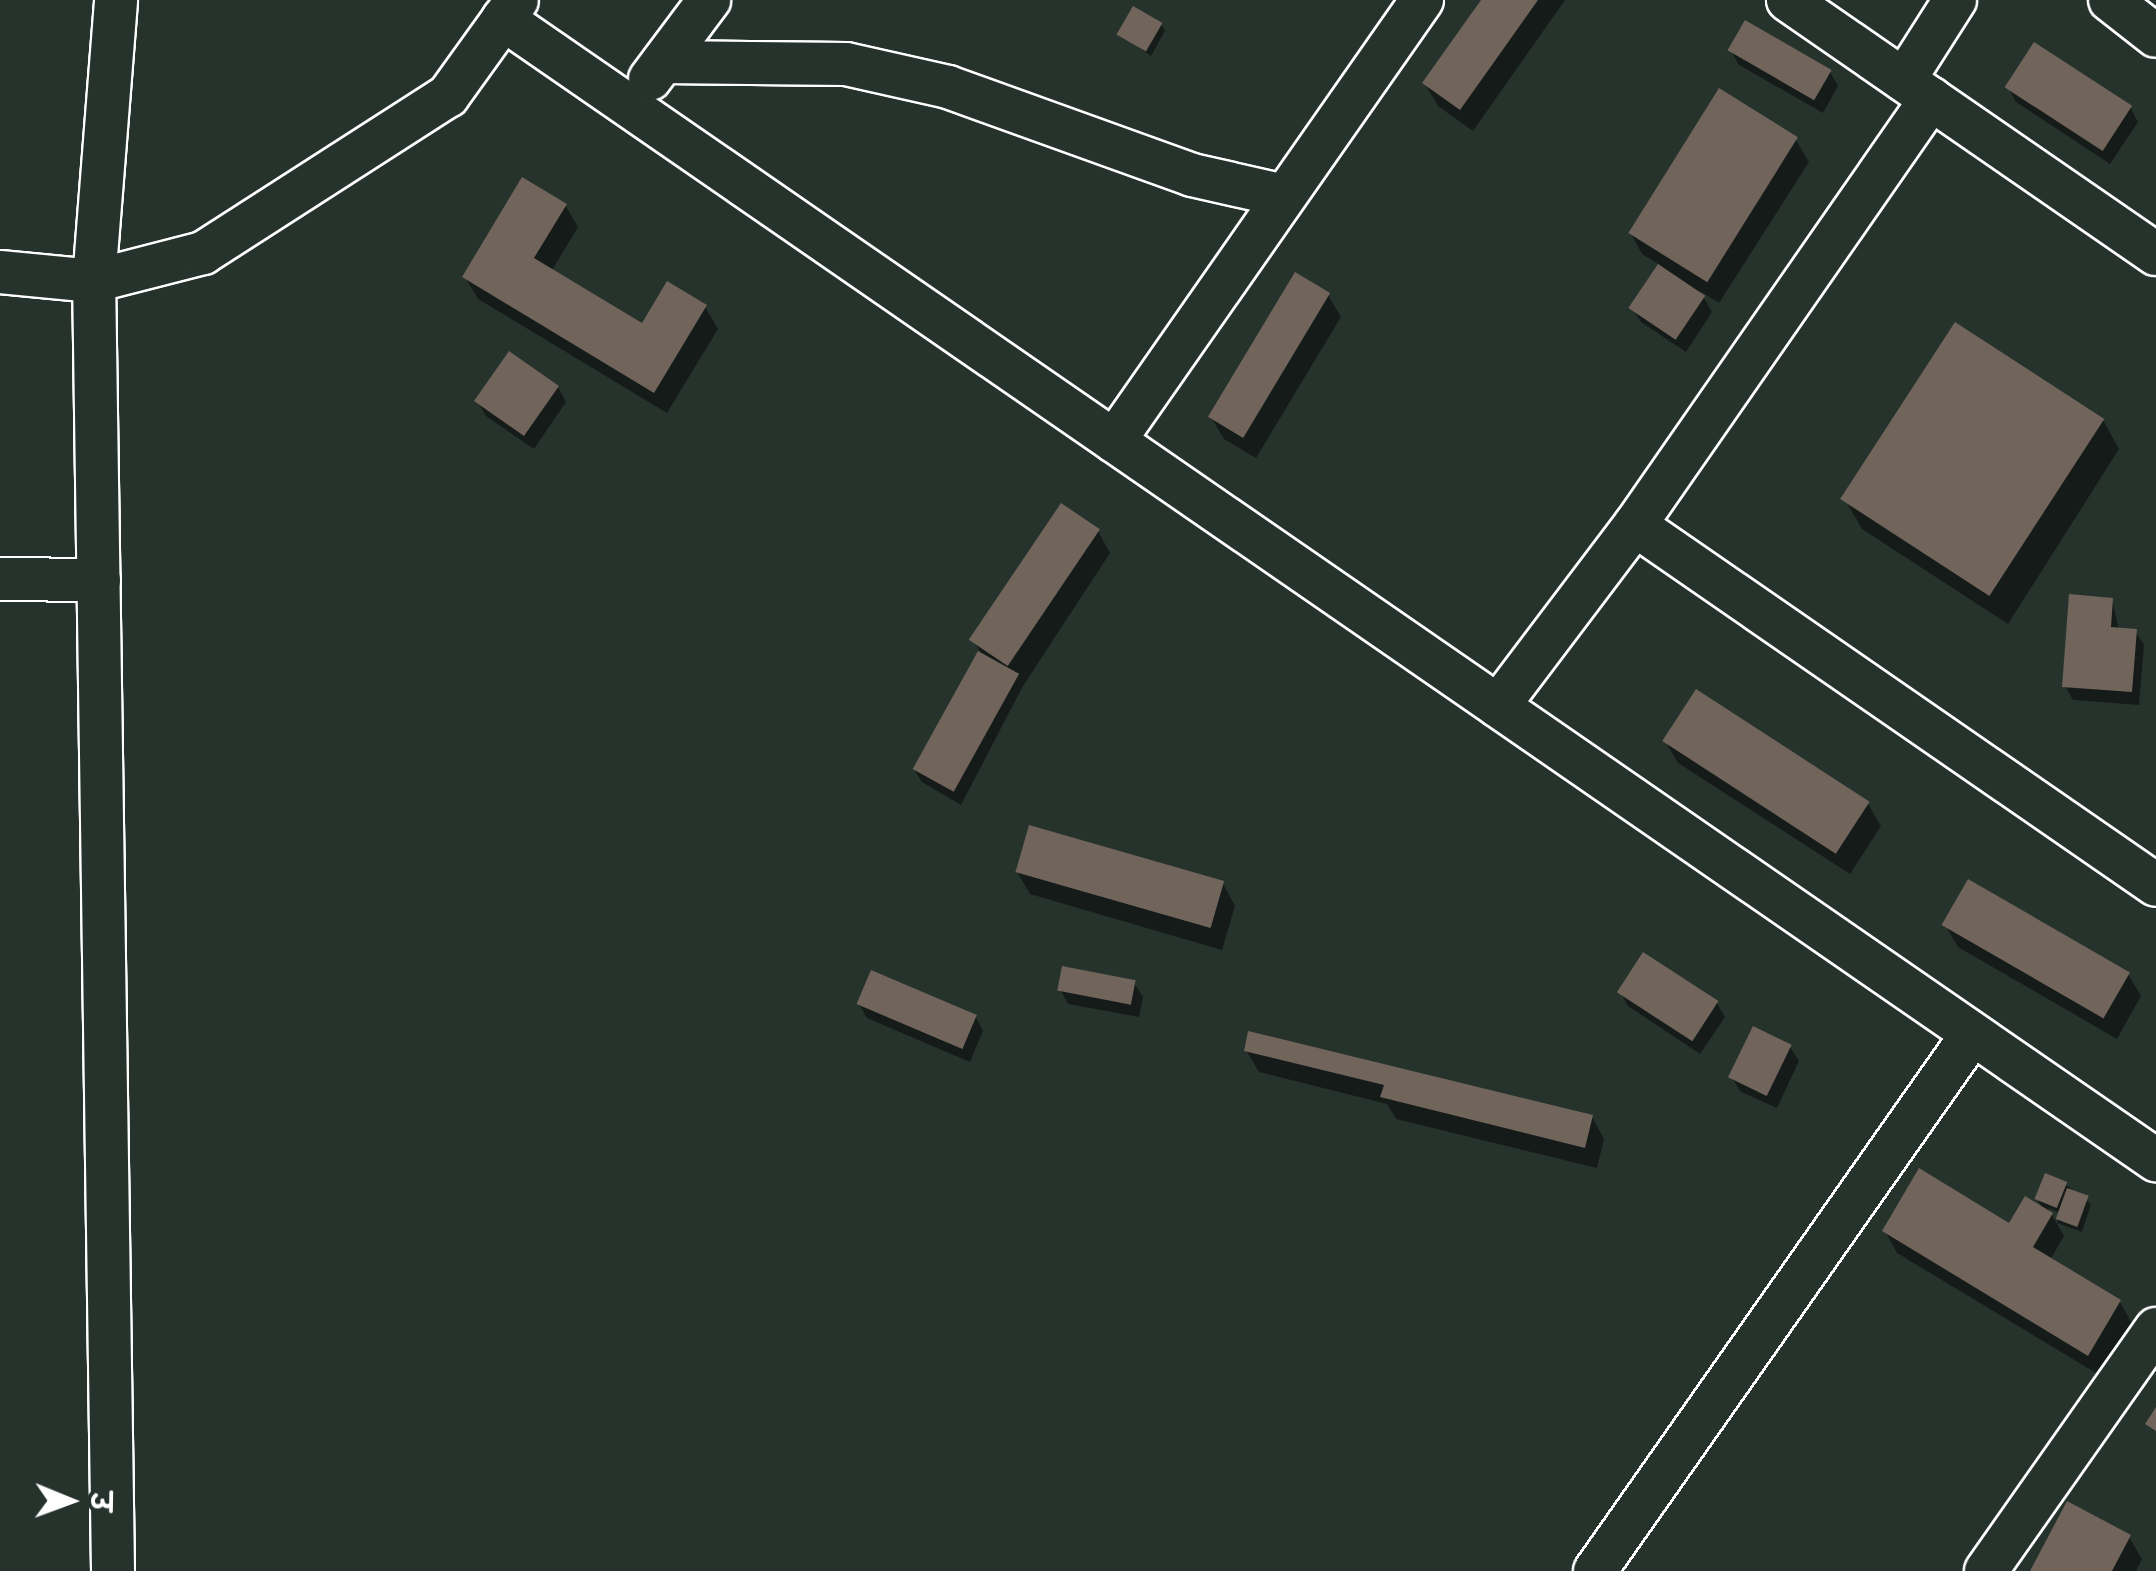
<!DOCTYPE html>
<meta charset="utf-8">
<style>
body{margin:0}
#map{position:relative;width:2156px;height:1571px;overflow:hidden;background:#26332d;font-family:"Comic Neue","Playpen Sans Deva",sans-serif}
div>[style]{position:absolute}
.shadow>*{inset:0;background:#0007}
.building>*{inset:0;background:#70645b;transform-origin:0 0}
.roads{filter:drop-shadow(2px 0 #fff) drop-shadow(-2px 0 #fff) drop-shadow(0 2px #fff) drop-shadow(0 -2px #fff)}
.minor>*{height:42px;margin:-21px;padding:0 21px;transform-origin:21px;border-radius:21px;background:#26332d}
span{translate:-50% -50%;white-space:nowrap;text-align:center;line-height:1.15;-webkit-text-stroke:9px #26332d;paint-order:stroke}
.north{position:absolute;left:20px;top:1451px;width:100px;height:100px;-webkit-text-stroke:8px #26332d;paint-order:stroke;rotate:91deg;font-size:28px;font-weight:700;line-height:40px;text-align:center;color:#fff}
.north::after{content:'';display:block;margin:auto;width:35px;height:45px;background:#fff;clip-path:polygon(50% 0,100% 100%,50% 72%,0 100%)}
</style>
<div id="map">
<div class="shadow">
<div style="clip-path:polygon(1484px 0,1565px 0,1473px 131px,1438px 106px,1425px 84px)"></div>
<div style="clip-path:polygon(1161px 24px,1165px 31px,1151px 56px,1121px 35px)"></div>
<div style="clip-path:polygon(1731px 51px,1830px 72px,1838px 86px,1823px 113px,1739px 65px)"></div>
<div style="clip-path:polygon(2008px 87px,2130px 107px,2138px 122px,2110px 164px,2016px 102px)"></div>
<div style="clip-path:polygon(1796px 140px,1809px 162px,1719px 303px,1700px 291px,1712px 312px,1686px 352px,1641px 322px,1632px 308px,1660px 265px,1642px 254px,1630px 232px)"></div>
<div style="clip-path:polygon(565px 205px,578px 227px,551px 272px,643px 327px,705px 307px,718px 329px,667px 413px,478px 299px,465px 277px)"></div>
<div style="clip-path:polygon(1328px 295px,1341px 317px,1256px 458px,1224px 439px,1211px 417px)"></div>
<div style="clip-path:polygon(558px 387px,566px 402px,534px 449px,486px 416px,478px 402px)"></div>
<div style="clip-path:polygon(2103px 420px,2119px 449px,2008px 624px,1862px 529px,1845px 500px)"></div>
<div style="clip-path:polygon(1098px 531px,1110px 553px,1023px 686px,961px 805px,922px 782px,913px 768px,980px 652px,974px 641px)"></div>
<div style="clip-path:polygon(2112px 600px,2119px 630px,2135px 631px,2144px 645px,2139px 705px,2073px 700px,2065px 686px)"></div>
<div style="clip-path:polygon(1665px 741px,1868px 804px,1881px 826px,1850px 874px,1678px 763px)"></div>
<div style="clip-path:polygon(1017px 872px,1223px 884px,1235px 906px,1222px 950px,1030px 894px)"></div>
<div style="clip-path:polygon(1945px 925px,2128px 974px,2141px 996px,2117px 1039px,1958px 947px)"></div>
<div style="clip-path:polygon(1134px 983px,1143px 997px,1139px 1017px,1068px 1004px,1060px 989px)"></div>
<div style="clip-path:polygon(1620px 992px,1717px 1003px,1725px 1017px,1700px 1054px,1628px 1006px)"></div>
<div style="clip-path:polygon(859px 1004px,975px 1016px,983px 1031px,970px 1062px,867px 1018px)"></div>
<div style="clip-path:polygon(1790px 1047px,1799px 1061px,1777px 1108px,1741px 1092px,1732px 1078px)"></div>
<div style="clip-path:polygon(1246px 1050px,1592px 1117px,1604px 1139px,1597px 1168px,1396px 1119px,1387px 1104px,1259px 1072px)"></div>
<div style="clip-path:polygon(2065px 1184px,2091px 1204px,2082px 1232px,2057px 1223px,2060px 1213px,2048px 1208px,2064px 1236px,2050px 1260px,2120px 1302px,2132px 1324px,2101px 1376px,1897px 1253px,1885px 1231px,2010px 1226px,2043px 1209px,2037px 1199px)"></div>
<div style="clip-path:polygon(2129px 1537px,2142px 1559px,2136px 1571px,2033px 1571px)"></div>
</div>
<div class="building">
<div style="clip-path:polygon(1481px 0,1538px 0,1460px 110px,1422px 83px)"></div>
<div style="left:1133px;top:6px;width:34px;height:33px;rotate:30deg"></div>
<div style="left:1745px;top:20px;width:100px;height:35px;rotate:30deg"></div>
<div style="left:2034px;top:42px;width:117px;height:54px;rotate:33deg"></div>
<div style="left:1719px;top:88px;width:93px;height:171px;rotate:32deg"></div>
<div style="clip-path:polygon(522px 177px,567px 204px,534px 258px,642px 323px,667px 281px,707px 305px,654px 393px,462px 277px)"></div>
<div style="left:1658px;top:264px;width:57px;height:53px;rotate:34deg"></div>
<div style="left:1295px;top:272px;width:41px;height:169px;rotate:31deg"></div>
<div style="left:1955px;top:322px;width:178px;height:211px;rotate:33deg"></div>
<div style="left:509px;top:351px;width:61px;height:61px;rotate:35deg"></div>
<div style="left:1061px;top:503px;width:47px;height:165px;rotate:34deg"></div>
<div style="clip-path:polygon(2069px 594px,2113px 598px,2111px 627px,2137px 629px,2132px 692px,2062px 687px)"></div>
<div style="left:978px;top:651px;width:47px;height:135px;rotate:29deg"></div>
<div style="left:1696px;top:689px;width:207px;height:62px;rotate:33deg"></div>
<div style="left:1029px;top:825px;width:203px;height:49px;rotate:16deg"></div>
<div style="left:1968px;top:879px;width:187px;height:53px;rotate:30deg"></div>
<div style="left:1643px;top:952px;width:90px;height:48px;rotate:33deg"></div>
<div style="left:1062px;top:966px;width:75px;height:25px;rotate:11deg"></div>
<div style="left:871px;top:970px;width:115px;height:37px;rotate:23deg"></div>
<div style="left:1753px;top:1026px;width:43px;height:57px;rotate:26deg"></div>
<div style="clip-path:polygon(1248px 1031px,1593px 1115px,1585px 1148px,1380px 1097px,1384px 1085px,1244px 1051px)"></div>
<div style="clip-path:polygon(1919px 1168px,2009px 1223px,2025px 1196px,2053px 1213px,2033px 1247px,2121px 1300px,2088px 1356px,1882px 1231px)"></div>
<div style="left:2045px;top:1173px;width:24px;height:28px;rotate:22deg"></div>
<div style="left:2067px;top:1188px;width:23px;height:33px;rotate:20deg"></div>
<div style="clip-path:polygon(2156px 1407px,2156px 1431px,2145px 1424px)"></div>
<div style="clip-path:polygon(2067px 1501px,2131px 1535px,2112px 1571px,2030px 1571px)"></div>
</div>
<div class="roads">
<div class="minor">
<div style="left:2110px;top:0;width:58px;rotate:38deg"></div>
<div style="left:503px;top:19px;width:2009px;rotate:34.62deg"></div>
<div style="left:663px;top:62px;width:183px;rotate:0.6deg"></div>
<div style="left:846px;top:64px;width:105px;rotate:12.7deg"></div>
<div style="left:948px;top:87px;width:259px;rotate:19.8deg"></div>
<div style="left:1192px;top:175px;width:95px;rotate:12.7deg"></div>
<div style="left:650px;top:79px;width:99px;rotate:-53.2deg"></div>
<div style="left:1904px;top:80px;width:95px;rotate:-57.5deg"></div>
<div style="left:1931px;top:99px;width:273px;rotate:34.6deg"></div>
<div style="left:0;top:272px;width:94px;rotate:5.5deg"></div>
<div style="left:94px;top:281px;width:113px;rotate:-14.4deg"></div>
<div style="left:203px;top:253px;width:291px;rotate:-32.7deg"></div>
<div style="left:448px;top:96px;width:118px;rotate:-54.3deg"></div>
<div style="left:1114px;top:441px;width:538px;rotate:-55.07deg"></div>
<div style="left:1635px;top:525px;width:633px;rotate:34.64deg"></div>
<div style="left:0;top:579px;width:99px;rotate:0.6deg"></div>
<div style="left:1498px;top:706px;width:227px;rotate:-52.9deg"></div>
<div style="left:1635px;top:525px;width:519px;rotate:-55.21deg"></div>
<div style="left:1931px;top:99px;width:174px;rotate:-145.3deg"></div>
<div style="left:113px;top:1571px;width:1290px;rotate:-90.84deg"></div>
<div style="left:94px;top:281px;width:282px;rotate:-85.5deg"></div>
<div style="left:1595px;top:1571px;width:654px;rotate:-54.9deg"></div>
<div style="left:1986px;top:1571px;width:296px;rotate:-54.9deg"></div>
</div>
</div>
<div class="north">उ</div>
</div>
